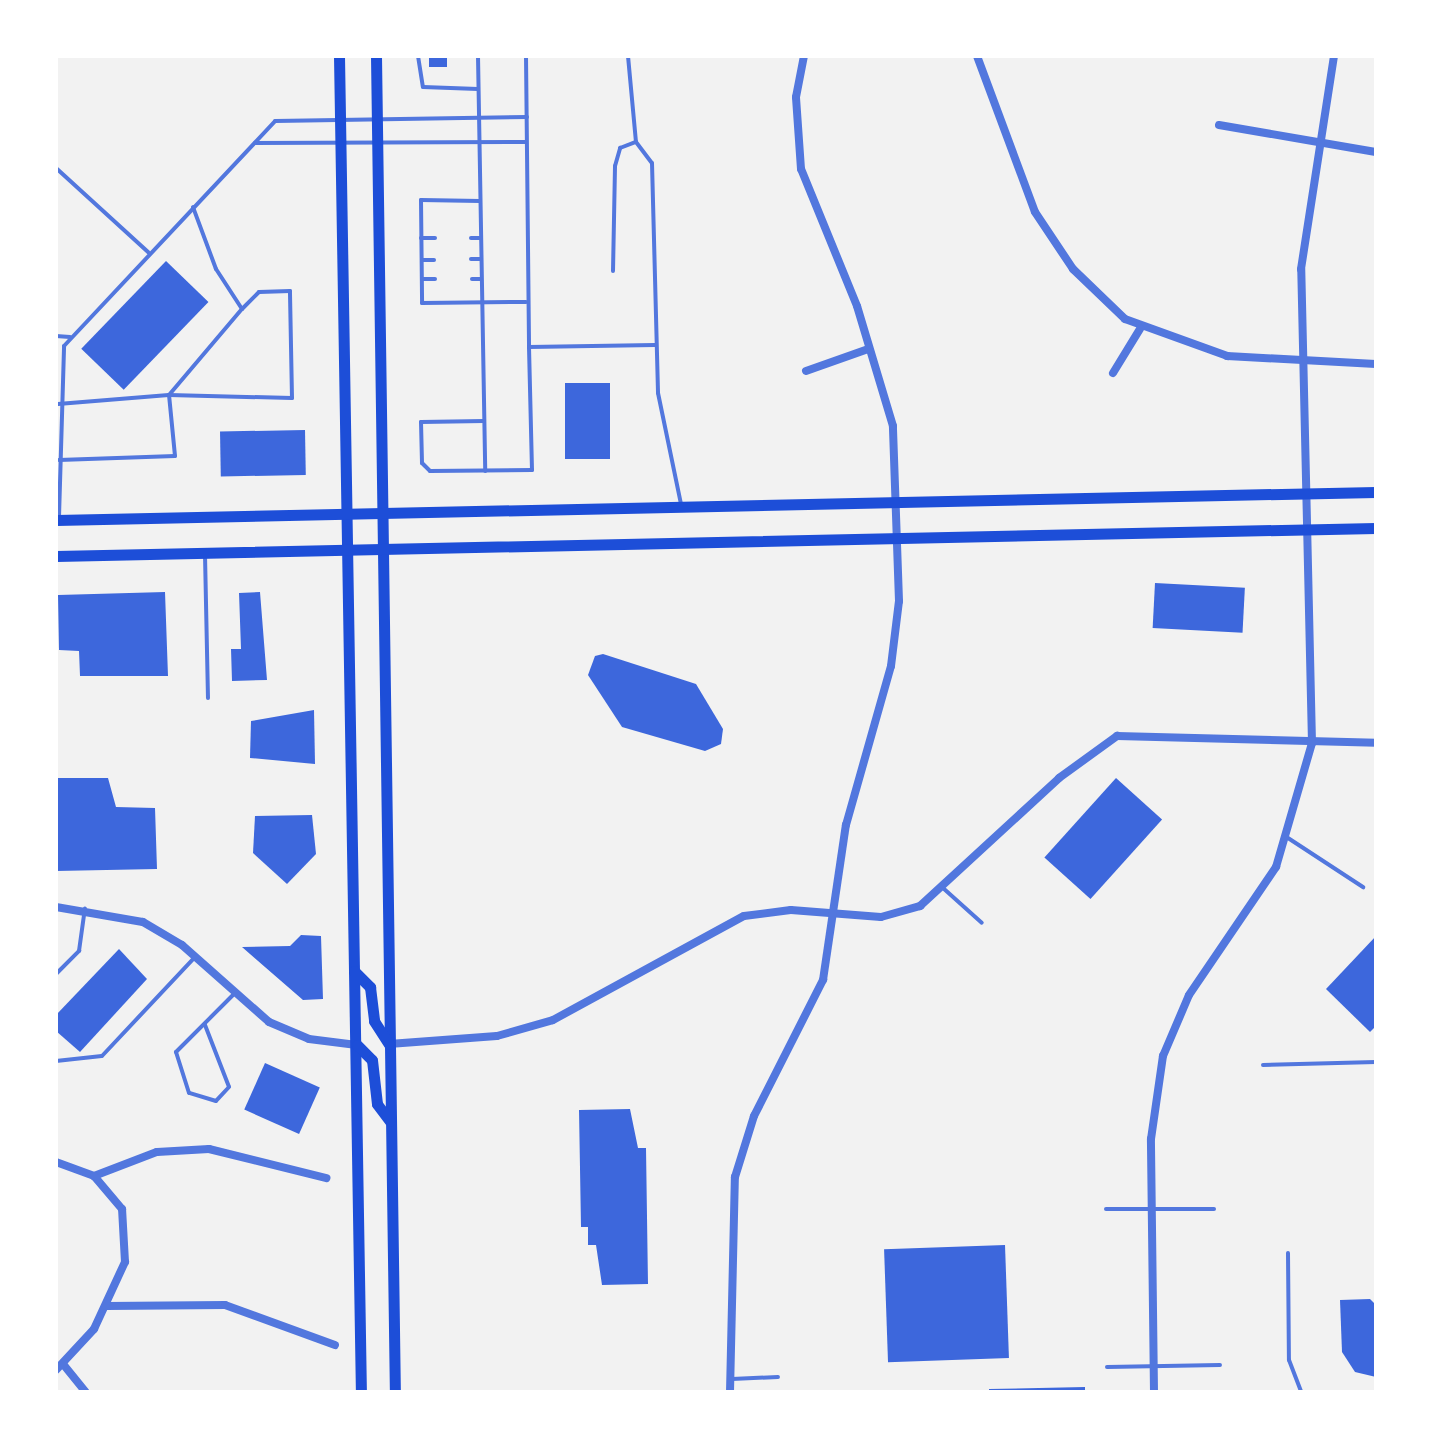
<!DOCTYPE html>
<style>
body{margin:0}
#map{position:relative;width:1432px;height:1448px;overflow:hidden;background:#f2f2f2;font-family:"DM Sans",sans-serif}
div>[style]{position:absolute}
.building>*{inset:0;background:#3d67dc;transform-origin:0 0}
.service>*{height:4px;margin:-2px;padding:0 2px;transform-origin:2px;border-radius:2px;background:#5277de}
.minor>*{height:8px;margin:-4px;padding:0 4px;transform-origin:4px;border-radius:4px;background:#5277de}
.secondary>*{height:11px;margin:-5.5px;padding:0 5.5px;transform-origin:5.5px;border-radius:5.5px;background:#1d4ed8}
span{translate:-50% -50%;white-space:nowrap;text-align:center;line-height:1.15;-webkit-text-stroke:7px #fff;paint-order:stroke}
.frame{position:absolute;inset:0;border:58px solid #fff;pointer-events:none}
</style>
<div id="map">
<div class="building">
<div style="left:429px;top:56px;width:18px;height:11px"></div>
<div style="left:166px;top:261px;width:59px;height:122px;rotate:44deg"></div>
<div style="left:610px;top:383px;width:76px;height:45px;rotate:90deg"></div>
<div style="left:305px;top:430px;width:45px;height:85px;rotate:89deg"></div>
<div style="left:1155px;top:583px;width:90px;height:45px;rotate:3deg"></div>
<div style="clip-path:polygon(165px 592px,168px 676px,80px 676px,79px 651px,59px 650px,58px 595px)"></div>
<div style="clip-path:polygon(260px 592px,267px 680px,232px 681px,231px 649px,241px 649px,239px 593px)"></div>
<div style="clip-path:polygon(603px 654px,696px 684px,723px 729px,721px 744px,705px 751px,622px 727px,588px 675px,595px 656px)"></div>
<div style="clip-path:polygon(314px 710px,315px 764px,250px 758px,251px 721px)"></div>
<div style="clip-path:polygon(56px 778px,108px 778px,116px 807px,155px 808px,157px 869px,56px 871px)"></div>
<div style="left:1116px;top:778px;width:62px;height:107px;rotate:42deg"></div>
<div style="clip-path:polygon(312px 815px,316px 854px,287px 884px,253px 853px,255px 816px)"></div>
<div style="clip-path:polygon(301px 935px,321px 936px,323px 999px,303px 1000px,242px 947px,290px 946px)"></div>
<div style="clip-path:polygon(1376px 936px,1376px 1026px,1370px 1032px,1326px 989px)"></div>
<div style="clip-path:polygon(119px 949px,147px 979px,80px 1052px,56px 1031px,56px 1015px)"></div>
<div style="left:265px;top:1063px;width:60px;height:51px;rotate:24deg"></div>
<div style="clip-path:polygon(630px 1109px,638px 1148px,646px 1148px,648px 1284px,602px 1285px,596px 1245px,588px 1245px,588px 1227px,581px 1227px,579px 1110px)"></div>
<div style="left:1005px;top:1245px;width:113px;height:121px;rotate:88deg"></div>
<div style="clip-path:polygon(1370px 1299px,1376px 1305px,1376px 1377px,1355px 1372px,1342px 1352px,1340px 1300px)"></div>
<div style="clip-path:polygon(1085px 1387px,1085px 1392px,989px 1392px,989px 1389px)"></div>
</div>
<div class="service">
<div style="left:418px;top:56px;width:31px;rotate:81deg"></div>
<div style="left:423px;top:87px;width:55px;rotate:2.1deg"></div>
<div style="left:478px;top:56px;width:415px;rotate:89deg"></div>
<div style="left:526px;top:56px;width:291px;rotate:89.4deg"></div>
<div style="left:529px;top:347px;width:126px;rotate:-0.9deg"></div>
<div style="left:628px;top:56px;width:86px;rotate:84.7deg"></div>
<div style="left:255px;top:143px;width:270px;rotate:-0.2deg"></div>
<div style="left:56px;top:168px;width:125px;rotate:42.4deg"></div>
<div style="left:480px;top:201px;width:59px;rotate:-179deg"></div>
<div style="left:421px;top:200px;width:103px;rotate:89.4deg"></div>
<div style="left:422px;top:303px;width:104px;rotate:-0.6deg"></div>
<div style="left:421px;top:238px;width:14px"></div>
<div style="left:471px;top:238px;width:10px"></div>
<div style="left:471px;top:259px;width:10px"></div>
<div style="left:422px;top:260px;width:12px"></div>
<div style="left:613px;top:271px;width:105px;rotate:-88.9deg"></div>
<div style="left:615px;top:166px;width:19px;rotate:-74deg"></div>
<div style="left:620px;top:148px;width:17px;rotate:-21deg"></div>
<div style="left:636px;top:142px;width:26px;rotate:53deg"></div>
<div style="left:652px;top:163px;width:230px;rotate:88.5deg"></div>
<div style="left:658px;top:393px;width:113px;rotate:78.3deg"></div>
<div style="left:422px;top:279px;width:13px"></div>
<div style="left:472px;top:279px;width:9px"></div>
<div style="left:56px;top:336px;width:14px;rotate:4deg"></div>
<div style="left:58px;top:404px;width:111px;rotate:-4.6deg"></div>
<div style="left:169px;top:395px;width:113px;rotate:-49.7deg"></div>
<div style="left:484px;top:421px;width:63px;rotate:179.1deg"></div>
<div style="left:421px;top:422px;width:41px;rotate:88.6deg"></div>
<div style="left:422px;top:463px;width:11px;rotate:45deg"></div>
<div style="left:430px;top:471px;width:102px;rotate:-0.6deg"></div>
<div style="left:532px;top:470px;width:123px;rotate:-91.4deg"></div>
<div style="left:59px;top:460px;width:116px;rotate:-2deg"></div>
<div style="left:175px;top:456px;width:61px;rotate:-95.6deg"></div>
<div style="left:169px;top:395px;width:123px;rotate:1.4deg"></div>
<div style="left:292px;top:398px;width:107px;rotate:-91.1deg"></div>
<div style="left:290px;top:291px;width:31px;rotate:178deg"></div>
<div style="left:259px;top:292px;width:24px;rotate:135deg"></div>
<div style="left:242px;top:309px;width:48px;rotate:-123deg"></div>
<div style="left:216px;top:269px;width:66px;rotate:-110.4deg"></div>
<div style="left:59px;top:517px;width:171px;rotate:-88.3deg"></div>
<div style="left:64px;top:346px;width:308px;rotate:-46.8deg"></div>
<div style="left:275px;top:121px;width:252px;rotate:-0.9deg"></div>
<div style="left:205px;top:555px;width:143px;rotate:88.8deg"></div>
<div style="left:1288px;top:838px;width:90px;rotate:33.2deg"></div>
<div style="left:943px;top:888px;width:52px;rotate:41.9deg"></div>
<div style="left:56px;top:974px;width:33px;rotate:-45deg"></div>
<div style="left:79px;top:951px;width:43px;rotate:-82.1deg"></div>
<div style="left:205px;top:1025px;width:66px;rotate:68.8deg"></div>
<div style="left:229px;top:1087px;width:19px;rotate:133deg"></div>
<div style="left:216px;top:1101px;width:28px;rotate:-163deg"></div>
<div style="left:189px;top:1093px;width:43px;rotate:-107.6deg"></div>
<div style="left:176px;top:1052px;width:82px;rotate:-45deg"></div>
<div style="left:56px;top:1061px;width:46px;rotate:-6.2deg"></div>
<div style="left:102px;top:1056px;width:134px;rotate:-46.8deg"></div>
<div style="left:1263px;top:1065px;width:113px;rotate:-1.5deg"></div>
<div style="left:1106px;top:1209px;width:108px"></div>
<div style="left:1288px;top:1253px;width:107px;rotate:89.5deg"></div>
<div style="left:1289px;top:1360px;width:34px;rotate:69deg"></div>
<div style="left:1107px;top:1367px;width:113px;rotate:-1deg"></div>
<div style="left:732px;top:1379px;width:46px;rotate:-2.5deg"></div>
</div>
<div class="minor">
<div style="left:977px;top:56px;width:166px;rotate:69.6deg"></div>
<div style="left:1035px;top:212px;width:69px;rotate:56.3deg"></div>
<div style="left:1073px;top:269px;width:72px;rotate:43.9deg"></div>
<div style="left:1125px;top:319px;width:109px;rotate:19.9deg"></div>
<div style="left:1227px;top:356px;width:149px;rotate:3.1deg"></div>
<div style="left:1219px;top:125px;width:159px;rotate:9.8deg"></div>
<div style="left:806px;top:371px;width:66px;rotate:-19.5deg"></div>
<div style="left:1113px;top:373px;width:52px;rotate:-58.5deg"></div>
<div style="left:56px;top:907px;width:88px;rotate:9.8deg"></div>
<div style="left:143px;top:922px;width:45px;rotate:30.5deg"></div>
<div style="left:182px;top:945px;width:116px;rotate:41.5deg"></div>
<div style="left:269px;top:1022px;width:43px;rotate:23deg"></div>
<div style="left:309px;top:1039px;width:48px;rotate:7.1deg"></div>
<div style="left:389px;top:1044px;width:108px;rotate:-4.2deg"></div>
<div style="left:497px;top:1036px;width:58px;rotate:-15.9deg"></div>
<div style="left:553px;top:1020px;width:217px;rotate:-28.6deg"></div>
<div style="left:744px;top:916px;width:47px;rotate:-7.3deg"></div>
<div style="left:791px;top:910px;width:90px;rotate:4.4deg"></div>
<div style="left:881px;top:917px;width:41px;rotate:-15.8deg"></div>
<div style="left:920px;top:906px;width:189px;rotate:-42.6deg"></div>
<div style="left:1059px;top:778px;width:72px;rotate:-35.9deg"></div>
<div style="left:1117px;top:736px;width:259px;rotate:1.5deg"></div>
<div style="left:56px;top:1162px;width:40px;rotate:20.2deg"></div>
<div style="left:94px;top:1176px;width:67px;rotate:-20.9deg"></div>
<div style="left:157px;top:1152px;width:52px;rotate:-3.3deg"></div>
<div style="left:209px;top:1149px;width:121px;rotate:13.9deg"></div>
<div style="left:107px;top:1306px;width:118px;rotate:-0.5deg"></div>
<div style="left:225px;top:1305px;width:117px;rotate:20deg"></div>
<div style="left:63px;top:1364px;width:36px;rotate:51deg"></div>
<div style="left:56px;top:1370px;width:56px;rotate:-47.2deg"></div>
<div style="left:94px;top:1329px;width:74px;rotate:-65.2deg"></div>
<div style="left:125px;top:1262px;width:53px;rotate:-93.2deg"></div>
<div style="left:122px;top:1209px;width:43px;rotate:-130.3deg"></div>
<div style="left:730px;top:1392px;width:215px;rotate:-88.7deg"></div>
<div style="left:735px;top:1177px;width:64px;rotate:-72.7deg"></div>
<div style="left:754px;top:1116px;width:153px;rotate:-63.1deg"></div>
<div style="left:823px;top:980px;width:157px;rotate:-81.6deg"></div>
<div style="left:846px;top:825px;width:165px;rotate:-74.2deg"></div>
<div style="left:891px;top:666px;width:65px;rotate:-83deg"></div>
<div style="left:899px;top:601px;width:175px;rotate:-92deg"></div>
<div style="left:893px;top:426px;width:125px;rotate:-106.7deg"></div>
<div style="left:857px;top:306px;width:148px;rotate:-112.2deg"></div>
<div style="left:801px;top:169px;width:72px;rotate:-94deg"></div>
<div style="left:796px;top:97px;width:42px;rotate:-79deg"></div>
<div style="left:1154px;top:1392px;width:253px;rotate:-90.7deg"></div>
<div style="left:1151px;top:1139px;width:84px;rotate:-81.8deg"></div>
<div style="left:1163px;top:1056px;width:66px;rotate:-66.9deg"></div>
<div style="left:1189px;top:995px;width:155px;rotate:-55.8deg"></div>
<div style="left:1276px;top:867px;width:129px;rotate:-73.8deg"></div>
<div style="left:1312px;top:743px;width:474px;rotate:-91.3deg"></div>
<div style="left:1301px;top:269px;width:216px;rotate:-81.2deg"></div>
</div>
<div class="secondary">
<div style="left:339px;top:56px;width:1336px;rotate:89.06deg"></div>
<div style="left:376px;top:56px;width:1336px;rotate:89.19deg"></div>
<div style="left:56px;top:520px;width:1320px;rotate:-1.22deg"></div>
<div style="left:56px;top:556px;width:1320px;rotate:-1.22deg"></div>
<div style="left:354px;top:971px;width:23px;rotate:45deg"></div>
<div style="left:370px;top:987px;width:34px;rotate:83deg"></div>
<div style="left:374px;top:1021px;width:27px;rotate:57deg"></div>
<div style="left:357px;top:1045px;width:21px;rotate:45deg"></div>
<div style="left:372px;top:1060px;width:44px;rotate:83.5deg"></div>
<div style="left:377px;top:1104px;width:21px;rotate:53deg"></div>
</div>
<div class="frame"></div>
</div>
